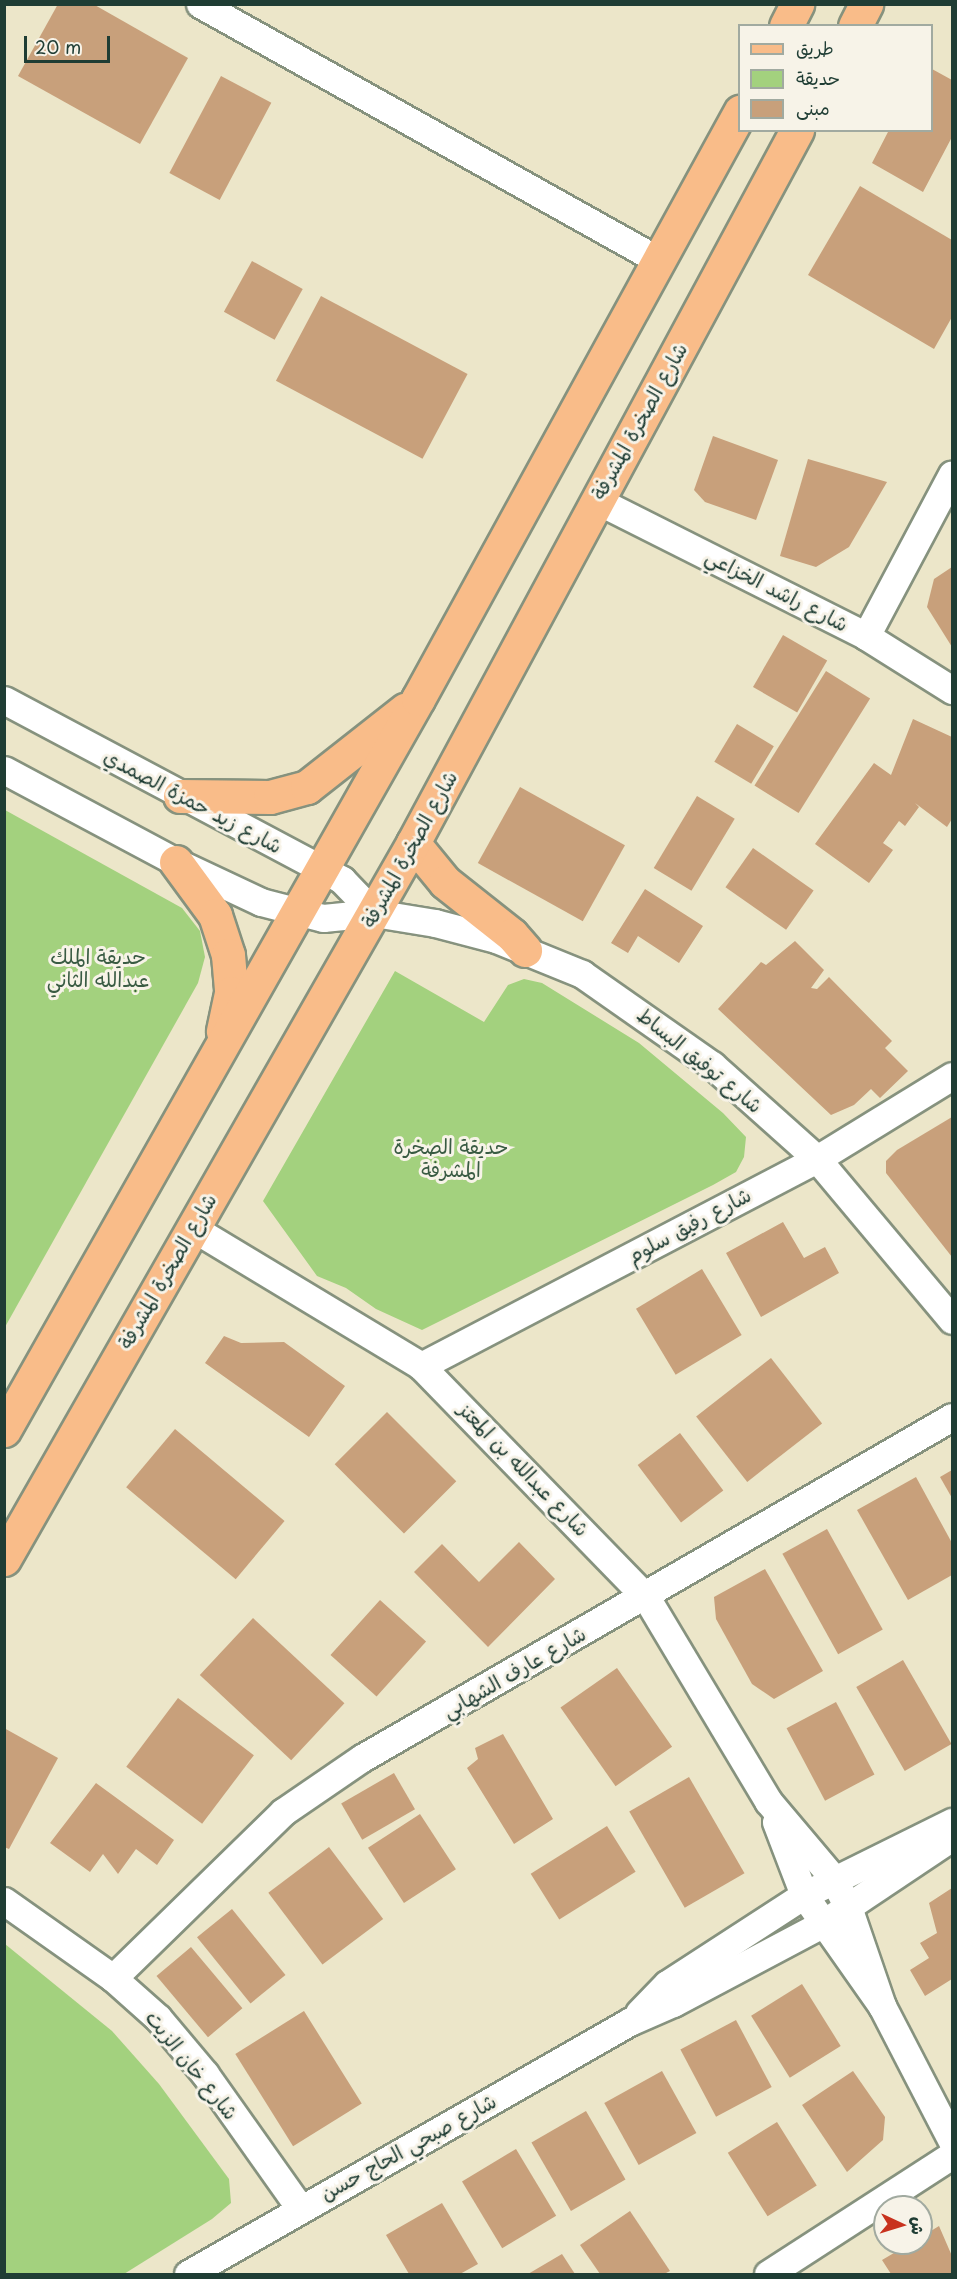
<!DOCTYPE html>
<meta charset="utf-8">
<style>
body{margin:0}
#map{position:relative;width:957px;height:2279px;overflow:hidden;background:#ece6c9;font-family:"Playpen Sans","Playpen Sans Arabic",sans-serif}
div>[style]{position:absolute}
.green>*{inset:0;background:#a3d17e}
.building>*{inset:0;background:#c8a07b;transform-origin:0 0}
.roads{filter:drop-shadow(2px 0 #86927e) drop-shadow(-2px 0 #86927e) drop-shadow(0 2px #86927e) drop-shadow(0 -2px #86927e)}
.minor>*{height:27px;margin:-13.5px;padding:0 13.5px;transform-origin:13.5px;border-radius:13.5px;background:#fff}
.major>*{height:33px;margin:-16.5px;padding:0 16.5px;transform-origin:16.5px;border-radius:16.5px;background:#f9bc89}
span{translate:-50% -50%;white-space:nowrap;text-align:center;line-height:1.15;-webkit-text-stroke:6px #f7f3e8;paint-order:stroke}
.street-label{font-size:20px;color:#1f3d34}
.park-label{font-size:20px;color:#395b43}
.frame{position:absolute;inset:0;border:6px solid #1f3d34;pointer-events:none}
.legend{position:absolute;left:738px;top:24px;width:195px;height:108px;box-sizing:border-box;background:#f7f3e8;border:2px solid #a1aaa0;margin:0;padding:8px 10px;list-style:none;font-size:18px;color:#1f3d34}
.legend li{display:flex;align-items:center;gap:12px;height:30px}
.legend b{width:30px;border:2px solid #a1aaa0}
.north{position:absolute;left:873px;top:2195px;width:60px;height:60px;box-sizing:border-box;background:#f7f3e8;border:2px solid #a1aaa0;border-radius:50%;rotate:94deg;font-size:16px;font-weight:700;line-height:24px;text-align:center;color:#1f3d34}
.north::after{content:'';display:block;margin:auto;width:21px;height:27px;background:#c8321e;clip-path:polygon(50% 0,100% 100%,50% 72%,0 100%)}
.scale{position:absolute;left:24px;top:36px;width:86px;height:27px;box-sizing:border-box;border:3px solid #1f3d34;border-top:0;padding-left:8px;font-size:18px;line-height:21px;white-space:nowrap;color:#1f3d34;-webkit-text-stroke:4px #f7f3e8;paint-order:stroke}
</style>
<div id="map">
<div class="green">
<div style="clip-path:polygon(5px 810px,182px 908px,200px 931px,205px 957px,198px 983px,5px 1327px)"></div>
<div style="clip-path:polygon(395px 971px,484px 1022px,508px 985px,524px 979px,542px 983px,639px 1043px,723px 1113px,746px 1137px,744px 1157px,736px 1172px,713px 1185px,422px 1330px,376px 1309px,346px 1288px,317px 1276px,263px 1201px)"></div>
<div style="clip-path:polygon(5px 1944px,112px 2031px,159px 2084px,229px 2179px,231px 2203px,212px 2219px,124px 2274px,5px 2274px)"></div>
</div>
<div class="building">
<div style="clip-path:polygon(58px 4px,93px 4px,188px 58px,140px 144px,18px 76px)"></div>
<div style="clip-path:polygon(932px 69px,952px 80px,952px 137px,923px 192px,872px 163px,889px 130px,932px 130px)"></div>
<div style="left:221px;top:76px;width:57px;height:110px;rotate:28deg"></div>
<div style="clip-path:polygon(860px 186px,952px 240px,952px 317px,934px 349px,808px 275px)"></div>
<div style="left:252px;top:261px;width:58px;height:58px;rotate:29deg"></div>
<div style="left:321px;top:296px;width:166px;height:96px;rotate:28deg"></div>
<div style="clip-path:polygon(713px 436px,778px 460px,756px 520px,705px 502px,694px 490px)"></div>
<div style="clip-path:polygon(808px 459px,887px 482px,849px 547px,816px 567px,780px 556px)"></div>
<div style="clip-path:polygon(952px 567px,952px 647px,927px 607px,934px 579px)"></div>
<div style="left:783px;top:635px;width:51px;height:60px;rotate:30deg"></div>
<div style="left:826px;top:671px;width:52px;height:135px;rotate:32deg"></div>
<div style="clip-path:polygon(913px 719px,952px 737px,952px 819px,947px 827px,915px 803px,919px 807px,905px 826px,899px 821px,883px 843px,893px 850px,869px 883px,815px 844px,874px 763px,891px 775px)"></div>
<div style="left:737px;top:724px;width:43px;height:44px;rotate:31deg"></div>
<div style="left:520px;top:787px;width:120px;height:87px;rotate:29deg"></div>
<div style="left:697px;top:796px;width:44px;height:84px;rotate:31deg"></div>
<div style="left:753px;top:848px;width:74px;height:48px;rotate:35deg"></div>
<div style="clip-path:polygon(645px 889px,703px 926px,679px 963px,638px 936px,628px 953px,611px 943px)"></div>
<div style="clip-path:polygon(795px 941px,824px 970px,811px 988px,817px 989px,829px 977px,892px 1041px,885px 1048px,908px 1071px,880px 1098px,871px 1089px,854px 1105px,831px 1115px,718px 1009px,761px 962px,766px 965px)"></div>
<div style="clip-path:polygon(952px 1117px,952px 1257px,886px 1173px,886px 1161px,897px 1150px)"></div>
<div style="clip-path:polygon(783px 1222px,804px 1258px,825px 1247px,839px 1273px,761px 1317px,726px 1253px)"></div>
<div style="left:702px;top:1269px;width:77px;height:77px;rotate:59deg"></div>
<div style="clip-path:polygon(224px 1336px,241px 1343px,284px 1342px,345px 1386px,309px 1437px,205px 1363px)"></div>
<div style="left:771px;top:1358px;width:83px;height:95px;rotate:52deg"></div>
<div style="left:387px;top:1412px;width:98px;height:74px;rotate:45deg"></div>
<div style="left:175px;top:1429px;width:143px;height:76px;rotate:40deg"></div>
<div style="left:680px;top:1433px;width:72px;height:53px;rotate:53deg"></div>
<div style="clip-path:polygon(952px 1470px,952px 1498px,940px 1477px)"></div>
<div style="clip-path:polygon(916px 1477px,952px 1543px,952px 1575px,908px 1600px,857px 1510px)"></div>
<div style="left:827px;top:1529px;width:115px;height:51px;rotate:61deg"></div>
<div style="clip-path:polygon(519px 1542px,555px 1579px,488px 1647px,414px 1572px,442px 1544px,479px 1582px)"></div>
<div style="clip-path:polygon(765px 1569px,823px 1671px,774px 1699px,752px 1684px,716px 1619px,714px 1597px)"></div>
<div style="left:380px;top:1600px;width:62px;height:74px;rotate:42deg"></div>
<div style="left:253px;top:1618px;width:125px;height:78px;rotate:43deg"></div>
<div style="left:903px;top:1660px;width:97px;height:54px;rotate:60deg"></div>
<div style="left:617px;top:1668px;width:96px;height:69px;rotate:55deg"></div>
<div style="left:178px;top:1698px;width:95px;height:86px;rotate:37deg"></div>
<div style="left:836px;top:1702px;width:82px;height:56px;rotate:62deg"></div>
<div style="clip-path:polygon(4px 1728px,58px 1758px,9px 1849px,4px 1847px)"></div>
<div style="clip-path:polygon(503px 1734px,553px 1819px,514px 1844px,467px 1768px,478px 1759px,475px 1748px)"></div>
<div style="left:394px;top:1773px;width:42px;height:61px;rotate:60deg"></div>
<div style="left:689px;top:1777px;width:111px;height:69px;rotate:60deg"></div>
<div style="clip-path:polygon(96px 1783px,174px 1840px,157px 1865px,136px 1849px,118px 1874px,103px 1854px,90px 1872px,50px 1843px)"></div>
<div style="left:420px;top:1814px;width:66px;height:62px;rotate:57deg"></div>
<div style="left:607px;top:1826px;width:54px;height:90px;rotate:58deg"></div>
<div style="left:329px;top:1847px;width:90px;height:76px;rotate:53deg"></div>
<div style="clip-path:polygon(952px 1888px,952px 1979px,925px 1996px,910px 1970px,929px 1958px,920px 1943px,937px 1933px,929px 1903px)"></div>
<div style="left:232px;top:1909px;width:85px;height:45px;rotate:51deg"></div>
<div style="left:191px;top:1947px;width:80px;height:45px;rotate:50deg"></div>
<div style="left:802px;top:1984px;width:73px;height:60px;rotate:58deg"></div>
<div style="left:304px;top:2011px;width:109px;height:81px;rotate:58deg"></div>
<div style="left:736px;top:2020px;width:76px;height:63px;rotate:62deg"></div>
<div style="left:662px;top:2071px;width:71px;height:66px;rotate:61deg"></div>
<div style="clip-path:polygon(853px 2071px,885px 2117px,883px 2140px,847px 2172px,802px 2105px)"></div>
<div style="left:586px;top:2111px;width:79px;height:63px;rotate:60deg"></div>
<div style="left:777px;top:2122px;width:75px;height:58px;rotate:58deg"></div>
<div style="left:516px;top:2149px;width:78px;height:63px;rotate:59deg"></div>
<div style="clip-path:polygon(442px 2203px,478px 2264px,460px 2274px,409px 2274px,386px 2235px)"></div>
<div style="clip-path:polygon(630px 2211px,670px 2271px,664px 2274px,600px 2274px,580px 2245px)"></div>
<div style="clip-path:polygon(939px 2226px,952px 2256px,952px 2274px,891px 2274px,882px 2260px,911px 2243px,921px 2243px,921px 2237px)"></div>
<div style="clip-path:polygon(562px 2254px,575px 2274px,528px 2274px)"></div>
</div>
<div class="roads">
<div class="minor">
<div style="left:200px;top:4px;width:525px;rotate:29.2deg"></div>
<div style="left:596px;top:500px;width:302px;rotate:26.7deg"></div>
<div style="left:866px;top:636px;width:102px;rotate:32.1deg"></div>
<div style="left:866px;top:636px;width:183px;rotate:-62deg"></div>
<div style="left:4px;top:700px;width:383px;rotate:28deg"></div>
<div style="left:342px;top:880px;width:46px;rotate:45.9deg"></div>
<div style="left:4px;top:770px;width:195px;rotate:28.1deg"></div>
<div style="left:176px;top:862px;width:94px;rotate:25.2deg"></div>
<div style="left:261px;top:902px;width:64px;rotate:14.5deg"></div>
<div style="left:323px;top:918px;width:51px;rotate:-5.6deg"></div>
<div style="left:374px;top:913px;width:62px;rotate:9.3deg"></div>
<div style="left:435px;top:923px;width:63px;rotate:14.7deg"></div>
<div style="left:496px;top:939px;width:93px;rotate:22.1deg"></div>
<div style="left:582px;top:974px;width:159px;rotate:35deg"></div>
<div style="left:712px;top:1065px;width:141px;rotate:41.8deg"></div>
<div style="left:817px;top:1159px;width:210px;rotate:50deg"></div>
<div style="left:191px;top:1227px;width:269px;rotate:31.1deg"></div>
<div style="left:421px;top:1366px;width:322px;rotate:45.8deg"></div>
<div style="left:646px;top:1597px;width:238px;rotate:59.1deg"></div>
<div style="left:768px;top:1801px;width:101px;rotate:49.8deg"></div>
<div style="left:833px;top:1878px;width:33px;rotate:63deg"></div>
<div style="left:848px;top:1907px;width:105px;rotate:71deg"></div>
<div style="left:421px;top:1366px;width:447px;rotate:-27.6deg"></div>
<div style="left:817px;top:1159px;width:158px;rotate:-31.6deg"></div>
<div style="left:776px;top:1822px;width:78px;rotate:69deg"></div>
<div style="left:804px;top:1895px;width:136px;rotate:54.9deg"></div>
<div style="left:882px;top:2006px;width:152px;rotate:62.6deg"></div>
<div style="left:4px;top:1901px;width:133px;rotate:35.2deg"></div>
<div style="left:113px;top:1978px;width:60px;rotate:41.6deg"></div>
<div style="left:158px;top:2018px;width:73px;rotate:50deg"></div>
<div style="left:205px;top:2074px;width:164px;rotate:54.7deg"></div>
<div style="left:113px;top:1978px;width:238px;rotate:-44.3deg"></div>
<div style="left:283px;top:1812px;width:96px;rotate:-34.4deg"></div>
<div style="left:362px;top:1758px;width:681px;rotate:-30.03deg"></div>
<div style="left:639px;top:2013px;width:40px;rotate:-46deg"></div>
<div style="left:667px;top:1984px;width:163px;rotate:-33deg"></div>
<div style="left:804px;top:1895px;width:165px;rotate:-26.3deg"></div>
<div style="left:188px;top:2274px;width:508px;rotate:-29.74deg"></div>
<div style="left:629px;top:2022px;width:48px;rotate:-23.4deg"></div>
<div style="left:673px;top:2003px;width:169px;rotate:-27.9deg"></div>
<div style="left:822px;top:1924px;width:156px;rotate:-33.8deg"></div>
<div style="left:768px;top:2274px;width:219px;rotate:-32.9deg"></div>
</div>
<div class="major">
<div style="left:786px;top:26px;width:25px;rotate:-63deg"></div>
<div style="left:855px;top:26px;width:25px;rotate:-63deg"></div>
<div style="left:180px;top:796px;width:90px;rotate:0.6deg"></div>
<div style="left:270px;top:797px;width:38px;rotate:-15deg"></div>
<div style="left:307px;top:787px;width:125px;rotate:-38.2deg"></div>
<div style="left:413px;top:843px;width:50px;rotate:50.6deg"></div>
<div style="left:445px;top:882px;width:85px;rotate:38.3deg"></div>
<div style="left:512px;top:935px;width:20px;rotate:49deg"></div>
<div style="left:176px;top:862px;width:66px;rotate:53.7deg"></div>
<div style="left:215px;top:915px;width:42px;rotate:72deg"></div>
<div style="left:228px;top:955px;width:38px;rotate:85deg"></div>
<div style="left:231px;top:993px;width:39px;rotate:102deg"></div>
<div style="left:4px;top:1430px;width:840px;rotate:-60.48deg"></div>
<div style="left:418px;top:699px;width:670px;rotate:-61.25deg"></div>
<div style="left:4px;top:1559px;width:825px;rotate:-60.26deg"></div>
<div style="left:413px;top:843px;width:810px;rotate:-61.69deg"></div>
</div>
</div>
<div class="street-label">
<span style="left:639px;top:421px;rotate:-61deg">شارع الصخرة المشرفة</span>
<span style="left:777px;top:590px;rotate:27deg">شارع راشد الخزاعي</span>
<span style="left:193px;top:801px;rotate:28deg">شارع زيد حمزة الصمدي</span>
<span style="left:409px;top:849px;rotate:-61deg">شارع الصخرة المشرفة</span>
<span style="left:700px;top:1060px;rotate:39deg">شارع توفيق البساط</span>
<span style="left:689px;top:1225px;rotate:-28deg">شارع رفيق سلوم</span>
<span style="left:167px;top:1271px;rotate:-60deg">شارع الصخرة المشرفة</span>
<span style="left:524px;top:1469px;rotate:46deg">شارع عبدالله بن المعتز</span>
<span style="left:514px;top:1672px;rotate:-30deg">شارع عارف الشهابي</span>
<span style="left:192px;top:2065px;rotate:51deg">شارع خان الزيت</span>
<span style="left:408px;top:2147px;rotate:-29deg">شارع صبحي الحاج حسن</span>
</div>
<div class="park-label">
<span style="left:98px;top:968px">حديقة الملك<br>عبدالله الثاني</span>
<span style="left:451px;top:1158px">حديقة الصخرة<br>المشرفة</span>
</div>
<div class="frame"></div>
<ul class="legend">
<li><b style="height:8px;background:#f9bc89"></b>طريق</li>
<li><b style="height:16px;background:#a3d17e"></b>حديقة</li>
<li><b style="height:16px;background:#c8a07b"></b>مبنى</li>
</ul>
<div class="north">ش</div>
<div class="scale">20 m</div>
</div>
